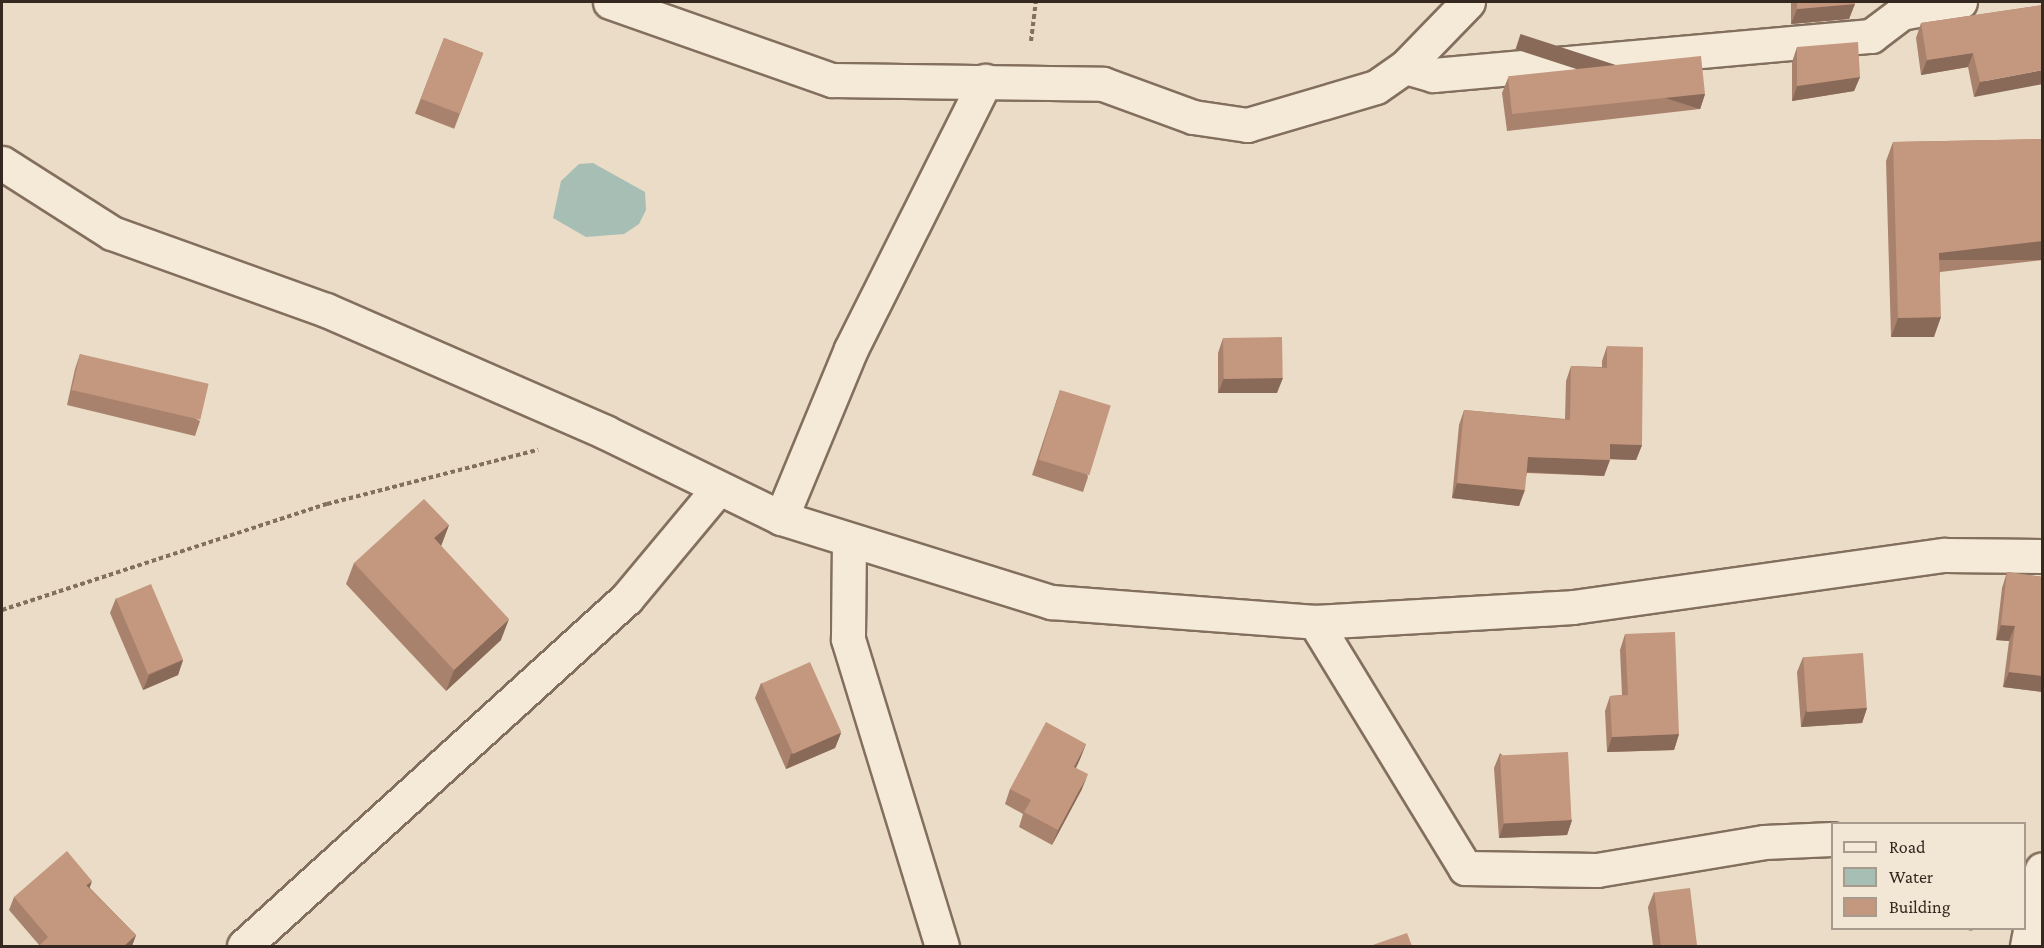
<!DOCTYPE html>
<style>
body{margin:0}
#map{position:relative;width:2044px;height:948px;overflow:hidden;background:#eadcc6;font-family:"Crimson Pro",serif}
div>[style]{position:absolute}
.water>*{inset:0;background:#a7beb5}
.path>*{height:4px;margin-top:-2px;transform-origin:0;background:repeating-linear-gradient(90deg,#836f5d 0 4.5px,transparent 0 7.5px)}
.roads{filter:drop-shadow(2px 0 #836f5d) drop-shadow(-2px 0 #836f5d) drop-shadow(0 2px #836f5d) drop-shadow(0 -2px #836f5d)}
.minor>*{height:33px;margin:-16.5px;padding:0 16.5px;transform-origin:16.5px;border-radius:16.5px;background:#f5ead8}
.wall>*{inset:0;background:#a9826d;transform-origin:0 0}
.shaded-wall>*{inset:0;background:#896a59;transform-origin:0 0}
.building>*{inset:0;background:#c4977f;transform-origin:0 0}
span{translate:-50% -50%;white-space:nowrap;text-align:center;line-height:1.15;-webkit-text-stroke:6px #f2e7d5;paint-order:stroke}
.frame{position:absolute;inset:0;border:3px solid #352820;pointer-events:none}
.legend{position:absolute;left:1831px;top:822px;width:195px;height:108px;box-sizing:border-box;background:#f2e7d5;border:2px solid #a69b8d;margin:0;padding:8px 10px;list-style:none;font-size:18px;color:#352820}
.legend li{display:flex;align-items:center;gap:12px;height:30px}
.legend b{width:30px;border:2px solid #a69b8d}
</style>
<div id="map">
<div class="water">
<div style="clip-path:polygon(593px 163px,645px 192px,646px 210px,639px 224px,624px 234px,586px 237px,553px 218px,561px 181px,579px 164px)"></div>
</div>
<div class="path">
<div style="left:1031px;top:41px;width:39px;rotate:-83deg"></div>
<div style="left:2px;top:610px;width:342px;rotate:-18.1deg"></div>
<div style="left:327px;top:504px;width:218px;rotate:-14.4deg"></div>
</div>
<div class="roads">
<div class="minor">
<div style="left:610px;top:2px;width:235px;rotate:19.4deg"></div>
<div style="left:832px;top:80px;width:271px;rotate:0.8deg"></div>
<div style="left:1103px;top:84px;width:96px;rotate:20.1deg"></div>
<div style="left:1193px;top:117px;width:55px;rotate:8.4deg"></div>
<div style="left:1247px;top:125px;width:134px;rotate:-16.4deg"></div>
<div style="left:1376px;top:87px;width:35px;rotate:-35deg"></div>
<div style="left:1468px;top:2px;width:91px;rotate:134.1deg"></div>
<div style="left:1405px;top:67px;width:29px;rotate:16deg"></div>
<div style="left:1433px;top:75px;width:440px;rotate:-5.1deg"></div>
<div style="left:1871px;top:36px;width:38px;rotate:-37deg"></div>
<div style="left:1901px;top:13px;width:60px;rotate:-10.6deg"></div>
<div style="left:2px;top:163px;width:130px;rotate:32.5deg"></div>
<div style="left:112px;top:233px;width:227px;rotate:19.8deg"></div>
<div style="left:326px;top:310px;width:305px;rotate:23.6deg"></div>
<div style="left:605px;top:432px;width:196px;rotate:26deg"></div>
<div style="left:781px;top:518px;width:283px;rotate:17.3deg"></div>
<div style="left:1051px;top:602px;width:265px;rotate:4.3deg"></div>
<div style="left:1315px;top:622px;width:258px;rotate:-3.3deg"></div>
<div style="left:1573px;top:607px;width:376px;rotate:-8deg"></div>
<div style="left:1945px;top:555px;width:97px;rotate:0.6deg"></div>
<div style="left:781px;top:518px;width:183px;rotate:-67.5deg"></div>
<div style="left:851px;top:349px;width:300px;rotate:-63.4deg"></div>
<div style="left:849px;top:541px;width:98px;rotate:90.6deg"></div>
<div style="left:848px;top:639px;width:321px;rotate:73deg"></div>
<div style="left:1315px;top:622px;width:288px;rotate:58.6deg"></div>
<div style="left:1465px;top:868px;width:132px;rotate:0.9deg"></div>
<div style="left:1597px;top:870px;width:169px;rotate:-9.5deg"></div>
<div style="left:1764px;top:842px;width:68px;rotate:-2.5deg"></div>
<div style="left:244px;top:946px;width:517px;rotate:-42.26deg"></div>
<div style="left:627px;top:598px;width:141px;rotate:-50.2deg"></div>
<div style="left:2027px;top:946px;width:78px;rotate:-79deg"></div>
</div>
</div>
<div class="wall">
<div style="clip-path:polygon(1791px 2px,1855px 2px,1849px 19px,1791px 24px)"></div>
<div style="clip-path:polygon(2043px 5px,1974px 97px,1968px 67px,1921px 75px,1916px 38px,1921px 23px)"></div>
<div style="left:444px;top:38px;width:42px;height:81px;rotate:21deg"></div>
<div style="clip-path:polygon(1797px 47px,1860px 77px,1854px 91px,1792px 101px,1792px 62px)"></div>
<div style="clip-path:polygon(1508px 78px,1705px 94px,1700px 109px,1507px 131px,1502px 93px)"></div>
<div style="clip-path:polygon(2043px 139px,2043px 260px,1940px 272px,1934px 337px,1891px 337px,1886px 161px,1893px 142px)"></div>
<div style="clip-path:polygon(1223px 338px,1277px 393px,1218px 393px,1218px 353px)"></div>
<div style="clip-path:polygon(1607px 346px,1642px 445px,1636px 460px,1610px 459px,1604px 476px,1527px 473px,1519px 506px,1452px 498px,1459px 425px,1464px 410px,1565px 419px,1566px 381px,1571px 366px,1602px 367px,1602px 361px)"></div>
<div style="clip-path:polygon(80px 354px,200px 421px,195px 436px,67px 405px,75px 369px)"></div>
<div style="clip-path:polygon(1060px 390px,1088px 477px,1083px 492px,1032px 475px)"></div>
<div style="clip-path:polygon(449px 525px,441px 546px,501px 640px,446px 691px,346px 584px,354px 563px)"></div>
<div style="clip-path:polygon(2007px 572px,2043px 577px,2043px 692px,2003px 687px,2009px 641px,1996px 640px,2002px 588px)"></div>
<div style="clip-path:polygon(116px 598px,183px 660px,178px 675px,143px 690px,110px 613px)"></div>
<div style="clip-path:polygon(1625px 634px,1679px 734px,1674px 750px,1607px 752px,1605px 711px,1610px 696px,1622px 695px,1620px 650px)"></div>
<div style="clip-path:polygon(1803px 657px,1867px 708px,1862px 723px,1801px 727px,1797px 672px)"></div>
<div style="clip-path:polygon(761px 683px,841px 733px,835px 748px,786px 769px,755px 698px)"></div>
<div style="clip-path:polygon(1086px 744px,1080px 759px,1076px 768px,1082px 789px,1052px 845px,1019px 827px,1023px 814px,1005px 804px,1010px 789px)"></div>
<div style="clip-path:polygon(1500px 753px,1572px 820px,1567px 835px,1499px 838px,1494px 768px)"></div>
<div style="clip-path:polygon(90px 888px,136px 935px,132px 946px,39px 946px,40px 946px,9px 910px,14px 897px)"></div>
<div style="clip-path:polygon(1654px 892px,1697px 946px,1653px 946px,1648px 907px)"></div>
<div style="clip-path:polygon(1958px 928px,1973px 928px,1972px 931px)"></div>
</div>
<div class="shaded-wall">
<div style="clip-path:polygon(1855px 4px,1849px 19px,1791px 24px,1797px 9px)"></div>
<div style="clip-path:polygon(1973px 53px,1968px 67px,1921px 75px,1927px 60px)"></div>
<div style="clip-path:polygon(2043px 70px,2043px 84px,1974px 97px,1980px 82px)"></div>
<div style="clip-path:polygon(1860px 77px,1854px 91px,1792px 101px,1797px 86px)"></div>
<div style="left:1705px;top:94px;width:16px;height:194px;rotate:108deg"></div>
<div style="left:2043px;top:241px;width:19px;height:105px;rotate:90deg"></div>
<div style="clip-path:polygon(1941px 317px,1934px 337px,1891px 337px,1898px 318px)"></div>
<div style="clip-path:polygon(1224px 378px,1283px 378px,1277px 393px,1218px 393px)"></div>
<div style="clip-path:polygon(1610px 444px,1642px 445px,1636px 460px,1605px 459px)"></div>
<div style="clip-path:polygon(1528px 457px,1610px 460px,1604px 476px,1522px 472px)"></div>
<div style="clip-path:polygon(1457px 483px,1525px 490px,1519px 506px,1452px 498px)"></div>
<div style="clip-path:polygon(449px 525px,441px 546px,434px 538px)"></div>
<div style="clip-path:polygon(509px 619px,501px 640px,446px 691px,454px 670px)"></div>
<div style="clip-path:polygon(2001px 625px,2015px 626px,2009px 641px,1996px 640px)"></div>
<div style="clip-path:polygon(183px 660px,178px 675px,143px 690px,149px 675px)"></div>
<div style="clip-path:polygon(2009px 672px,2043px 676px,2043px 692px,2003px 687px)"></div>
<div style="clip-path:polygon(1867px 708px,1862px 723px,1801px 727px,1806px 711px)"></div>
<div style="clip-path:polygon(841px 733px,835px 748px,786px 769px,791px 754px)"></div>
<div style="clip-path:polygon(1679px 734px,1674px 750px,1607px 752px,1612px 737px)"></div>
<div style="clip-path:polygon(1086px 744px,1080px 759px,1069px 782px,1074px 767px)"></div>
<div style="clip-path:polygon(1088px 774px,1082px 789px,1052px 845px,1058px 830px)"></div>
<div style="clip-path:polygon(1572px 820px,1567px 835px,1499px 838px,1504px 823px)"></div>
<div style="clip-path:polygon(92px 881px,88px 893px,86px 885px)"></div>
<div style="clip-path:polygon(136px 935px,132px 946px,124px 946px)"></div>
</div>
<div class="building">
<div style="clip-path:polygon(1797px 2px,1855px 2px,1855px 4px,1797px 9px)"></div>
<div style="clip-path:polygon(2043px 5px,2043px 70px,1980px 82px,1973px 53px,1927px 60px,1921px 23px)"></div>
<div style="left:444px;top:38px;width:42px;height:65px;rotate:21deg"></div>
<div style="clip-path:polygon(1858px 42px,1860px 77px,1797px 86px,1797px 47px)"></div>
<div style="left:1701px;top:56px;width:38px;height:194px;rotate:84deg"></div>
<div style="clip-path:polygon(2043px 139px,2043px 241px,1939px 253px,1941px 317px,1898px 318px,1893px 142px)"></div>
<div style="left:1282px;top:337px;width:41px;height:59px;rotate:89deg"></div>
<div style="clip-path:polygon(1607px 346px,1643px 347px,1642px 445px,1610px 444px,1610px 460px,1528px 457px,1525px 490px,1457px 483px,1464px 410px,1570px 420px,1571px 366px,1607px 368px)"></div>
<div style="left:80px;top:354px;width:132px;height:37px;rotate:13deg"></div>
<div style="left:1060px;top:390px;width:53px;height:73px;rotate:17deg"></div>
<div style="clip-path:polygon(424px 499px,449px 525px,434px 538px,509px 619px,454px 670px,354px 563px)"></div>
<div style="clip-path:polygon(2007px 572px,2043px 577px,2043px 676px,2009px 672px,2015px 626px,2001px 625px)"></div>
<div style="left:151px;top:584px;width:82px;height:38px;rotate:67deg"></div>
<div style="clip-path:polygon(1675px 632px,1679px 734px,1612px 737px,1610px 696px,1628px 695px,1625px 634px)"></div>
<div style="left:1863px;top:653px;width:55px;height:60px;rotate:86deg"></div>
<div style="left:810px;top:662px;width:77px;height:53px;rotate:66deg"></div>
<div style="clip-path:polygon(1046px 722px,1086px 744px,1074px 767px,1088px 774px,1058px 830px,1024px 812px,1031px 800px,1010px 789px)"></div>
<div style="left:1568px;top:752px;width:68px;height:68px;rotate:87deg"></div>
<div style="clip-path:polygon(67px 851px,92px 881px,86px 885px,136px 935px,124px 946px,39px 946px,48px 937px,14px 897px)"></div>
<div style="left:1690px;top:888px;width:58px;height:36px;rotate:83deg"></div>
<div style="clip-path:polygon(1407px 933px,1412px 946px,1370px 946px)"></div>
</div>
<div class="frame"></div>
<ul class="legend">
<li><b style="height:8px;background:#f5ead8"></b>Road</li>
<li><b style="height:16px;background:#a7beb5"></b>Water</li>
<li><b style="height:16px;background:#c4977f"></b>Building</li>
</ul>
</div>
